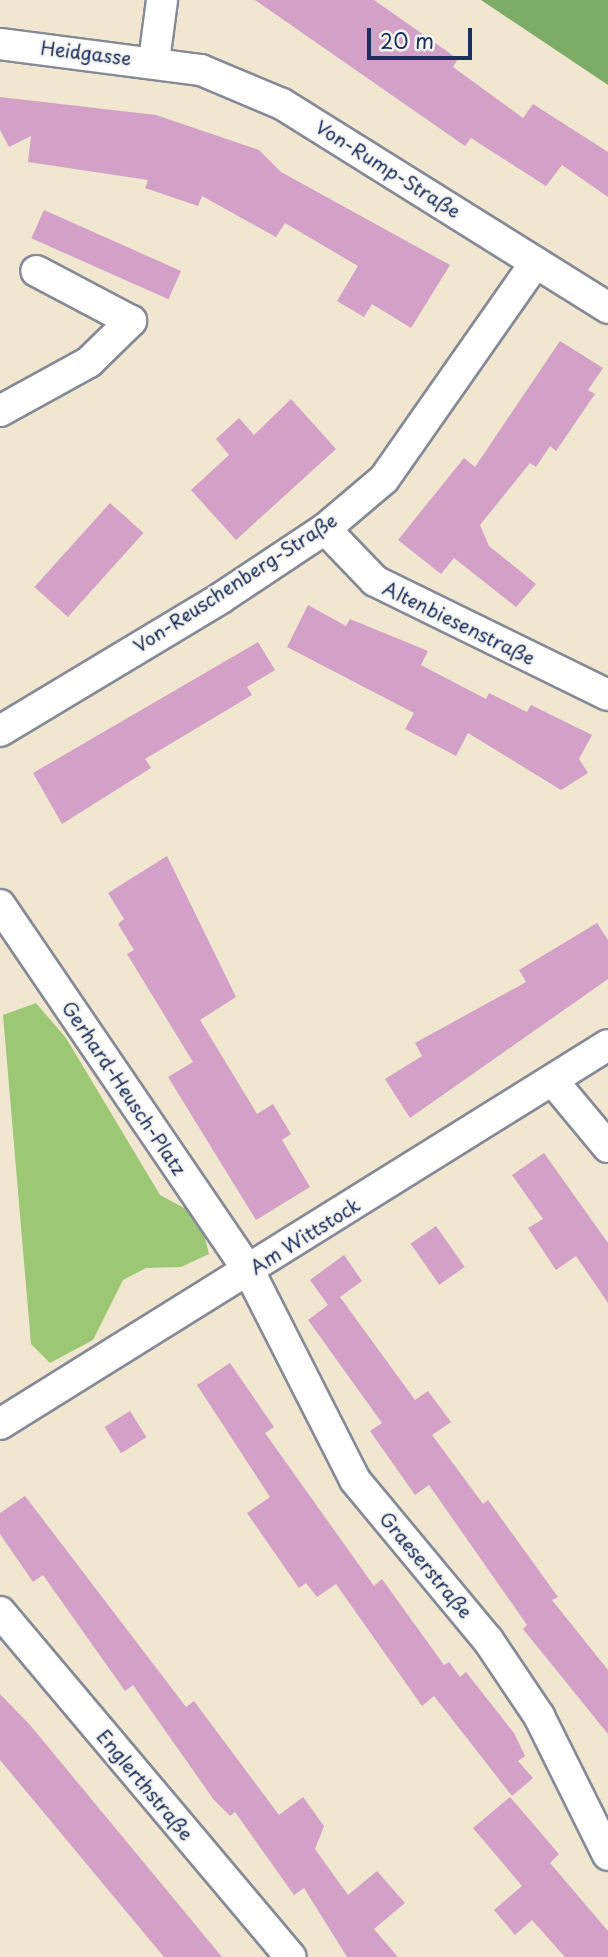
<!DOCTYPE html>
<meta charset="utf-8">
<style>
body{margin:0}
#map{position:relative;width:608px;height:1957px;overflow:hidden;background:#f1e6d0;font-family:"Playpen Sans",sans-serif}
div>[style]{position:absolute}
.green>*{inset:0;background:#9cc774}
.forest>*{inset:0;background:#7dac66}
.building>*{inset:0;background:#d3a0c8;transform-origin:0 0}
.roads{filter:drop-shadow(2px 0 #868a97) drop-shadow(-2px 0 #868a97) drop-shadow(0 2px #868a97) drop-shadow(0 -2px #868a97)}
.minor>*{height:30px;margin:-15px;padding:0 15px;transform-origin:15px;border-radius:15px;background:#fff}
span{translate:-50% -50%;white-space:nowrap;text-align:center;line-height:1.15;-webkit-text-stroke:5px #f6f6f2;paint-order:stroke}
.street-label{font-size:19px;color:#1b2f5e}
.scale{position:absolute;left:367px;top:28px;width:105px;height:32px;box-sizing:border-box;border:4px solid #1b2f5e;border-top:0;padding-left:9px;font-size:21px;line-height:24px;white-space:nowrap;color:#1b2f5e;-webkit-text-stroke:5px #f6f6f2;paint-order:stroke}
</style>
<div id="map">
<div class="green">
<div style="clip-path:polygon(36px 1003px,66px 1038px,160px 1195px,199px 1216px,209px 1254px,181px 1267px,146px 1268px,123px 1280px,93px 1340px,50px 1363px,31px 1344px,3px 1015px)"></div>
</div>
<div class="forest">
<div style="clip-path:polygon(481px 0,608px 0,608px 85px)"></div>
</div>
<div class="building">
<div style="clip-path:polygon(255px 0,374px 0,458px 59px,453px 67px,523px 118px,533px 104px,608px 152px,608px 197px,562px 165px,546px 186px,471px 138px,465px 146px)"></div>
<div style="clip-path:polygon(0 97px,156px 115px,259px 150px,281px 172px,450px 265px,411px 328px,372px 304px,364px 317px,337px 301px,358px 266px,285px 223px,276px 237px,202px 196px,198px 206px,145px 188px,148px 180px,28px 162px,31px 136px,9px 147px,0 130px)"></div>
<div style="left:44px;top:210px;width:150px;height:31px;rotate:24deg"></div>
<div style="clip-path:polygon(560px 341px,603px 368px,588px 390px,595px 394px,556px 451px,550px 446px,536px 467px,530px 463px,480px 525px,489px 546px,536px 584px,516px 607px,454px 558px,441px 574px,398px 540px,464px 458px,475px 467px)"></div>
<div style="clip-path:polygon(291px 399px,336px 449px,236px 540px,191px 490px,229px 455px,216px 439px,239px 418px,254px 435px)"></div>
<div style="left:110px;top:503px;width:45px;height:113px;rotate:42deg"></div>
<div style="clip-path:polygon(308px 605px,346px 626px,350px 619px,428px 651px,421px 665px,486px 699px,489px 693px,527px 712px,531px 705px,592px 735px,579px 759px,588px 773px,561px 790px,468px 733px,456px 756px,405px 729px,414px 713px,287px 647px)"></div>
<div style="clip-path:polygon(258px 642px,275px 670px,247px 687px,252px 695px,145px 759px,151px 768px,62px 824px,33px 773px)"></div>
<div style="clip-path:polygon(167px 856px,236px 997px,200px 1020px,257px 1114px,273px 1104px,291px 1134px,282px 1140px,310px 1187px,256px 1220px,168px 1077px,193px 1062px,127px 954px,134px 950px,118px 924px,124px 919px,108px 893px)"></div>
<div style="clip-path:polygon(597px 923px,608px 940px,608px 979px,410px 1118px,385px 1079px,422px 1056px,415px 1043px,526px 982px,519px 970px)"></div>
<div style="clip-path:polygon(544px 1153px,608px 1243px,608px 1303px,576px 1256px,556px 1270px,528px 1228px,543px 1219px,512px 1175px)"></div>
<div style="left:436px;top:1226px;width:50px;height:31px;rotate:55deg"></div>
<div style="clip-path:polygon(344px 1255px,362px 1281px,340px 1297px,415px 1400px,428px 1391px,451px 1422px,432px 1435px,483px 1504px,488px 1500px,558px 1597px,552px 1600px,608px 1670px,608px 1734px,523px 1629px,527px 1625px,429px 1485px,415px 1495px,370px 1431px,382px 1423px,308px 1320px,328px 1305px,310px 1280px)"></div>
<div style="clip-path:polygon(230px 1363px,274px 1427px,265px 1433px,374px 1586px,382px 1579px,444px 1665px,449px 1662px,460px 1677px,466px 1672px,514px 1733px,525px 1756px,518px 1761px,533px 1778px,512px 1796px,434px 1696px,422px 1706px,336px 1584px,317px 1597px,306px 1583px,299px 1588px,247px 1513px,270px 1497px,197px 1385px)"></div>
<div style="left:130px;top:1411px;width:31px;height:30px;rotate:58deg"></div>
<div style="clip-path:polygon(25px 1496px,186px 1707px,194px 1701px,279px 1815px,303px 1797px,324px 1826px,315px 1849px,348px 1895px,377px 1871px,405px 1903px,374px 1929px,398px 1957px,347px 1957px,304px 1888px,294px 1895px,235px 1812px,230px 1816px,214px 1800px,133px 1685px,125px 1691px,43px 1575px,33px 1582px,0 1534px,0 1513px)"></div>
<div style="clip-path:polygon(0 1694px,30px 1725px,222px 1957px,164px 1957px,0 1760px)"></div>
<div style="clip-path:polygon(510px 1797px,559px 1854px,550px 1863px,608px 1931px,608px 1957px,565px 1957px,532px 1920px,515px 1935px,494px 1910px,522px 1886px,473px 1828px)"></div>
</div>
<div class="roads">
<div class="minor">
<div style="left:0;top:44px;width:203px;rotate:7.4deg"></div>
<div style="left:201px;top:70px;width:88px;rotate:22.8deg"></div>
<div style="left:282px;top:104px;width:385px;rotate:32deg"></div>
<div style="left:154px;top:61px;width:62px;rotate:-82.5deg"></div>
<div style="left:0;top:411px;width:102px;rotate:-28.8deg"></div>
<div style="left:89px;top:362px;width:59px;rotate:-44.3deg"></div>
<div style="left:131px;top:321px;width:107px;rotate:-152.2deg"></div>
<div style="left:325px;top:529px;width:72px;rotate:46.1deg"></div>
<div style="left:375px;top:581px;width:259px;rotate:26.1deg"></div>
<div style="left:0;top:731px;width:258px;rotate:-31deg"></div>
<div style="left:221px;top:598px;width:125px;rotate:-33.6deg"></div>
<div style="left:325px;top:529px;width:77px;rotate:-40.3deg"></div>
<div style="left:384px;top:479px;width:264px;rotate:-55deg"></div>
<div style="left:0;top:905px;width:443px;rotate:55.8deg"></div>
<div style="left:249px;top:1271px;width:234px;rotate:63.1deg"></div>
<div style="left:355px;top:1480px;width:208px;rotate:50.3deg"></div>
<div style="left:488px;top:1640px;width:92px;rotate:56.1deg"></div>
<div style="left:539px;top:1716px;width:155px;rotate:63.6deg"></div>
<div style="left:553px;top:1081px;width:86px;rotate:50.2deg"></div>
<div style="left:0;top:1424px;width:716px;rotate:-31.94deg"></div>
<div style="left:0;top:1612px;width:451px;rotate:49.9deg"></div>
</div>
</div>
<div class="street-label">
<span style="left:86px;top:53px;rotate:7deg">Heidgasse</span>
<span style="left:388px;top:169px;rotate:32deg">Von-Rump-Straße</span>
<span style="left:235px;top:583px;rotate:-33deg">Von-Reuschenberg-Straße</span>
<span style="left:459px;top:623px;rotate:26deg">Altenbiesenstraße</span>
<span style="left:124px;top:1088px;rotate:56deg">Gerhard-Heusch-Platz</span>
<span style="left:305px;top:1236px;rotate:-32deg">Am Wittstock</span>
<span style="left:426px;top:1565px;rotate:50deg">Graeserstraße</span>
<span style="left:145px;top:1785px;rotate:50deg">Englerthstraße</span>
</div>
<div class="scale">20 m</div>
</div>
